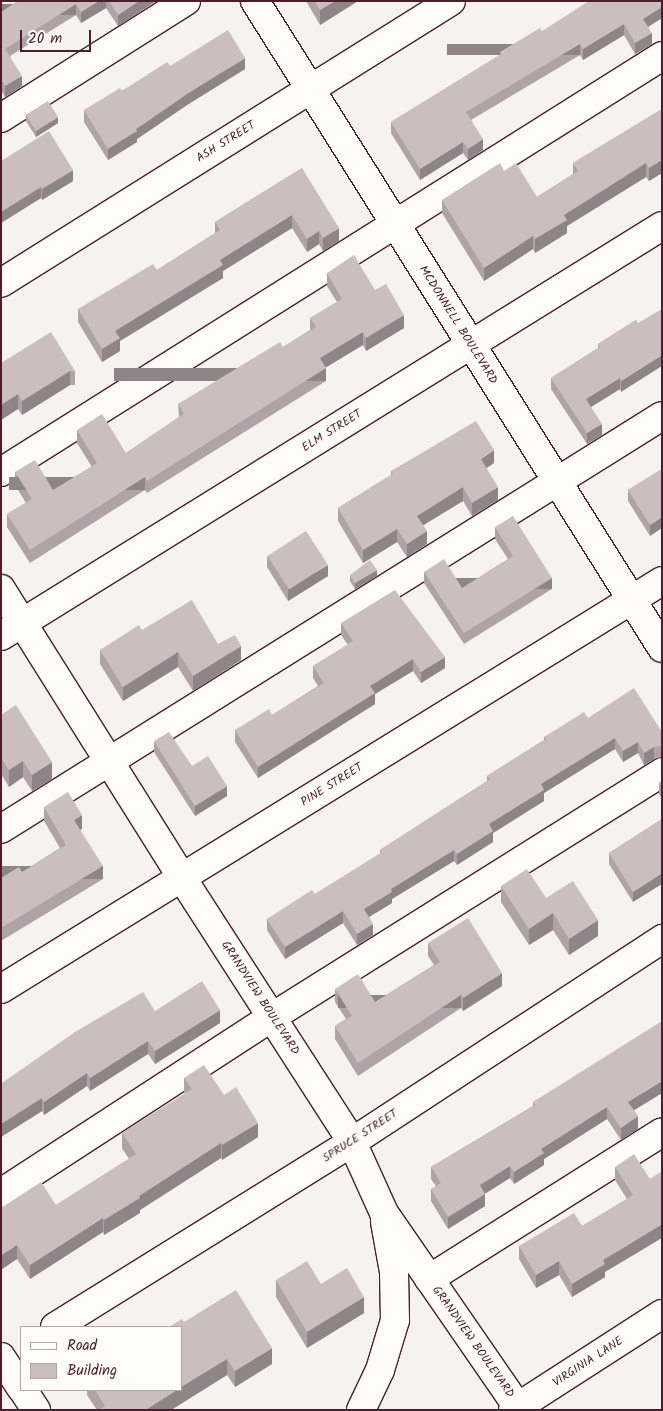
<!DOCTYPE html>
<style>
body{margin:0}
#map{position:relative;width:663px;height:1411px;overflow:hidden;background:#f6f3ef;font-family:Kalam,sans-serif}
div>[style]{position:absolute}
.roads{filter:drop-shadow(1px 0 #4a1f2b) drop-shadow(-1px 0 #4a1f2b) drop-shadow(0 1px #4a1f2b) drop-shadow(0 -1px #4a1f2b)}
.minor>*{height:28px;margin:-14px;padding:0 14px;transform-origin:14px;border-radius:14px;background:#fdfcf7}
.wall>*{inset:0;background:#afa4a3}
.shaded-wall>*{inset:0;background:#8e8685;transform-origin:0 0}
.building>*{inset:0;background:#cbbfbe;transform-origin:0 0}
span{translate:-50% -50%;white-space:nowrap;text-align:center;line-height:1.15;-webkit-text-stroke:4.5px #fdfcf7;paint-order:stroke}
.street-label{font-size:12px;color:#4a1f2b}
.frame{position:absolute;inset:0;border:2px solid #4a1f2b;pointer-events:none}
.legend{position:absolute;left:20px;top:1326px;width:162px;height:65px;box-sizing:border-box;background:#fdfcf7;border:1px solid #b5a4a5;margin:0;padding:6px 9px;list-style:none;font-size:15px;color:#4a1f2b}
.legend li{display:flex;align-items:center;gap:10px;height:25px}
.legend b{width:25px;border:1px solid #b5a4a5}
.scale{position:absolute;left:20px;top:30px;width:71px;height:22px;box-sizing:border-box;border:2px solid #4a1f2b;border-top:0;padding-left:6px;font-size:15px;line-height:18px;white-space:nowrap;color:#4a1f2b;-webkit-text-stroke:4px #fdfcf7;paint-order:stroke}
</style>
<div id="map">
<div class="roads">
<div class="minor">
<div style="left:255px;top:1px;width:764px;rotate:57.83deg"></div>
<div style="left:1px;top:118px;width:219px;rotate:-32.3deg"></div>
<div style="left:1px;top:283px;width:531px;rotate:-32.07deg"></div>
<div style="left:1px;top:472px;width:781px;rotate:-32.18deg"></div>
<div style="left:1px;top:589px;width:341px;rotate:57.9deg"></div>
<div style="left:182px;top:878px;width:314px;rotate:57.2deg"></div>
<div style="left:352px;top:1142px;width:78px;rotate:65.7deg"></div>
<div style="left:384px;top:1213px;width:236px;rotate:55.4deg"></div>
<div style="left:1px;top:636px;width:778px;rotate:-31.81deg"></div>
<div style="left:1px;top:829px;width:779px;rotate:-32deg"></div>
<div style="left:1px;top:989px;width:777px;rotate:-31.68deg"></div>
<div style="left:1px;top:1193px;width:323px;rotate:-33deg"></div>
<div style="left:272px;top:1017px;width:461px;rotate:-32.1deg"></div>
<div style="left:429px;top:1279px;width:275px;rotate:-32.2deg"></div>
<div style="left:55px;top:1327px;width:350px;rotate:-31.9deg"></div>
<div style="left:352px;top:1142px;width:371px;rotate:-33.2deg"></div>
<div style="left:1px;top:1357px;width:37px;rotate:57deg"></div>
<div style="left:23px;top:1390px;width:24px;rotate:57deg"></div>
<div style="left:361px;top:1410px;width:44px;rotate:-64.6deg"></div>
<div style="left:380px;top:1370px;width:52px;rotate:-73.3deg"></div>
<div style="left:395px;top:1320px;width:48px;rotate:-91.2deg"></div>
<div style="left:394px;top:1272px;width:51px;rotate:-100.2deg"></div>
<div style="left:513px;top:1410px;width:177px;rotate:-32.8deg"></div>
</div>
</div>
<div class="wall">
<div style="clip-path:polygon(18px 1px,156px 1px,118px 26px,106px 8px,81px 23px,76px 15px,10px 56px,22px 86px,5px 97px,1px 90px,1px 12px)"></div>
<div style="clip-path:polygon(306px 1px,358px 1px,320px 25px)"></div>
<div style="clip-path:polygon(662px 1px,662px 18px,648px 27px,652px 44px,635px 54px,624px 35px,583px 60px,580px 55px,471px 120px,483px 150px,468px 160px,463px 153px,420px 180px,391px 133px,391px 122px,500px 55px,500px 52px,542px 31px)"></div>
<div style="clip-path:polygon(170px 66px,245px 69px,187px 105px,137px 139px,137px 142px,108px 160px,84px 122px,84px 110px)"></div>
<div style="clip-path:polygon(662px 109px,662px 173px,649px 181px,646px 177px,567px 226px,567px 233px,535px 253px,533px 249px,484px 281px,442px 213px,442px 200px,504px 171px,537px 197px,573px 174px,573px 163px)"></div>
<div style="clip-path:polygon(26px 115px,58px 123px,36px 137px,26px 121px)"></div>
<div style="clip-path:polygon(1px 161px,73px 181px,42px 200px,41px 198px,1px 223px)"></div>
<div style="clip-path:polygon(302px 168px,339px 241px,323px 251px,319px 244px,307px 252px,292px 228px,223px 271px,223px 278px,120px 341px,120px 351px,102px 362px,78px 322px,78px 309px,157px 270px,215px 233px,215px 222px)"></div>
<div style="clip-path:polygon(327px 273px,375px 290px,404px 328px,366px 351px,363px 345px,326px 367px,326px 381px,147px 493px,145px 490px,30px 563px,7px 527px,7px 514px,26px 503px,15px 485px,15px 472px,53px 490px,92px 467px,77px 443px,77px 430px,126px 453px,179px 417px,178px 404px,283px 347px,310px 330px,310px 318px,337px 302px,327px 286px)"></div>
<div style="clip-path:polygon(636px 320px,621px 392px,620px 389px,591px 407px,602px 435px,587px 444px,551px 389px,551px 378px,598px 348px,598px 344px)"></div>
<div style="clip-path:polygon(1px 363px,75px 371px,75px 385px,70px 385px,22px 415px,18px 409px,1px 420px)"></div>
<div style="clip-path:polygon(494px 463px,486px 468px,498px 500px,472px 516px,463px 501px,423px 525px,427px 544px,407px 557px,397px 542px,363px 563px,338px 521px,338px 508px,391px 475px,391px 471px)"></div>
<div style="clip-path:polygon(662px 469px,650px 536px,628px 501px,628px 490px)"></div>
<div style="clip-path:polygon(495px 527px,552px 589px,464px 644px,424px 583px,424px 572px,462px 588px,508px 559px,495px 539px)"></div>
<div style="clip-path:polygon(267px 556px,328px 576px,288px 601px,267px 567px)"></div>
<div style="clip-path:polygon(350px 575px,377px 576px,355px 589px,350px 581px)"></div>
<div style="clip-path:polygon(341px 623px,445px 668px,421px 683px,413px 671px,375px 694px,375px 704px,258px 778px,235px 742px,235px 730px,272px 715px,318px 686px,313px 678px,313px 666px,348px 645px,341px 635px)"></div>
<div style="clip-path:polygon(142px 630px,218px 644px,241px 660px,193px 691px,178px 667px,123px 701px,100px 664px,100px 650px)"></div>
<div style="clip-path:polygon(1px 715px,52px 779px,32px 791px,23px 777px,9px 787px,1px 774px)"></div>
<div style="clip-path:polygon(588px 718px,662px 732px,662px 757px,654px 759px,644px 765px,638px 753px,623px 762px,615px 749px,544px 793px,544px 801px,493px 833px,493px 842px,457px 865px,454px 861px,392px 899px,392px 903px,369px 917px,373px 935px,357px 945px,343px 923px,285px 959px,267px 930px,267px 919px,315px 894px,380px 854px,380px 850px,487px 781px,487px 776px,544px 740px,544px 737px)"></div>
<div style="clip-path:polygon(154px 741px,227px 796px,195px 816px,154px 752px)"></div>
<div style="clip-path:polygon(662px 780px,662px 799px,659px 794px,659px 783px)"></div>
<div style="clip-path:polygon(44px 807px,82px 829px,80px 829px,103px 879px,1px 941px,1px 878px,22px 872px,60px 848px,44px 821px)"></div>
<div style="clip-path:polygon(662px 819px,633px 902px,609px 864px,609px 853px)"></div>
<div style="clip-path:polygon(501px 886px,598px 936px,569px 955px,553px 930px,529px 945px,501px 902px)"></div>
<div style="clip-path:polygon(428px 943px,502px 986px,463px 1011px,461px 1008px,358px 1076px,335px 1039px,335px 1026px,346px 1019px,335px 1002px,335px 989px,375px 1002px,434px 965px,428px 956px)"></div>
<div style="clip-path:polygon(155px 1011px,220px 1023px,155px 1064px,148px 1054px,90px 1091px,87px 1086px,44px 1115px,42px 1111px,1px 1137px,1px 1081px,2px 1083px)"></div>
<div style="clip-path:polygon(184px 1078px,224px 1095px,258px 1137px,222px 1160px,221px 1158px,140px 1210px,140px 1213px,104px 1235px,103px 1232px,30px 1279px,17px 1259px,1px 1208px,56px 1205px,129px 1159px,122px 1148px,122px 1133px,185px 1094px,184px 1093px)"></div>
<div style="clip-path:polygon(662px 1093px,634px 1110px,638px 1129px,621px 1140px,607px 1119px,544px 1159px,544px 1165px,514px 1184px,510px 1178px,485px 1193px,485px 1206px,448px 1229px,431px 1201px,431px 1189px,436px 1186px,431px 1179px,431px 1167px,533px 1106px,533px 1102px)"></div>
<div style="clip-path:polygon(615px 1167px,650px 1179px,605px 1272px,605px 1277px,572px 1297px,559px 1275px,536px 1288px,519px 1259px,519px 1246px,582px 1226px,627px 1199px,615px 1180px)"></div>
<div style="clip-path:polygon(276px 1280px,321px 1284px,364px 1313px,307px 1348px,276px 1297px)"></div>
<div style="clip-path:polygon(184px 1322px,272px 1364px,235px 1387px,227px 1375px,171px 1410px,97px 1410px,87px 1395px,87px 1390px,181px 1390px)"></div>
</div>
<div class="shaded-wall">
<div style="clip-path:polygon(99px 1px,106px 1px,106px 8px,81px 23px,81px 12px)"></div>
<div style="clip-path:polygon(139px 1px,156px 1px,118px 26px,118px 15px)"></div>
<div style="clip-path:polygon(335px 1px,358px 1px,320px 25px,320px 10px)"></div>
<div style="left:76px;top:4px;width:11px;height:84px;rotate:90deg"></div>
<div style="clip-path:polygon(662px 7px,662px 18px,643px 30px,643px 19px)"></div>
<div style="clip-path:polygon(624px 24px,624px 35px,583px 60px,583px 49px)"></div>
<div style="clip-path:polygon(652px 33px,652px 44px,635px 54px,635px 43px)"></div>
<div style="left:580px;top:44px;width:11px;height:133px;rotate:90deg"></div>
<div style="clip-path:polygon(245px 58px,245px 69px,187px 105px,137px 139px,137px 142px,108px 160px,108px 149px,187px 94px)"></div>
<div style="clip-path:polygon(22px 76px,22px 86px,5px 97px,5px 86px)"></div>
<div style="clip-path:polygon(58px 117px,58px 123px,36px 137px,36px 131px)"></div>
<div style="clip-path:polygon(483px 139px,483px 150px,468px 160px,468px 149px)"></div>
<div style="clip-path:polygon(463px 142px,463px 153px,420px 180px,420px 169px)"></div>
<div style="clip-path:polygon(662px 160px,662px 173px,649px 181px,649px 168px)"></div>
<div style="clip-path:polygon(646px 163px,646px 177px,567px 226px,567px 233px,535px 253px,535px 239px,564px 215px)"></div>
<div style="clip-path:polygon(73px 170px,73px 181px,42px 200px,42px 189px)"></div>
<div style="clip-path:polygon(41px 187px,41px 198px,1px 223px,1px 212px)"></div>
<div style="clip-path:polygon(292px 215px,292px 228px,223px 271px,223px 278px,120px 341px,120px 351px,102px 362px,102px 349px,115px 331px,220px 260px)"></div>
<div style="clip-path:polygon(339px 228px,339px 241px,323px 251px,323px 238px)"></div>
<div style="clip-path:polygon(319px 231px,319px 244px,307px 252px,307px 239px)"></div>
<div style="clip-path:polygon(533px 236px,533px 249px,484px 281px,484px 268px)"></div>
<div style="clip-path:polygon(404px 315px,404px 328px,366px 351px,366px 338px)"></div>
<div style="clip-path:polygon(363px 332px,363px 345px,320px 371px,320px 358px)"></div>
<div style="clip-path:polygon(662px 355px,662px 366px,621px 392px,621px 381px)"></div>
<div style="left:326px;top:368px;width:13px;height:212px;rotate:90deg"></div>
<div style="clip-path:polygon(70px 371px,70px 385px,22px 415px,22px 401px)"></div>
<div style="clip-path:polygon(620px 378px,620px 389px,586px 410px,586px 399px)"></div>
<div style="clip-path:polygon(18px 394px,18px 409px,1px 420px,1px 405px)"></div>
<div style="clip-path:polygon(602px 424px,602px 435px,587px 444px,587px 433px)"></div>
<div style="clip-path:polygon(494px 450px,494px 463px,481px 472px,481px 459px)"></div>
<div style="left:145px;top:477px;width:13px;height:136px;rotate:90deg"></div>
<div style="clip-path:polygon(463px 487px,463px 501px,417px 529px,417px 516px)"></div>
<div style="clip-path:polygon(498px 487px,498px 500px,472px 516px,472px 503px)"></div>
<div style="clip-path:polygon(662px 517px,662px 528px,650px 536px,650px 525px)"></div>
<div style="clip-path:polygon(397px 529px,397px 542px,363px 563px,363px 550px)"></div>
<div style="clip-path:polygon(427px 531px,427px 544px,407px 557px,407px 544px)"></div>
<div style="clip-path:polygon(328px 565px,328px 576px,288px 601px,288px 589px)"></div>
<div style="clip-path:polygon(377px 570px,377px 576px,355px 589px,355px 583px)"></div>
<div style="left:552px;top:578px;width:11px;height:104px;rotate:90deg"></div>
<div style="clip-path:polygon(241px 646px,241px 660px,193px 691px,193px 676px)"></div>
<div style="clip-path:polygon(178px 652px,178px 667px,123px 701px,123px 687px)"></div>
<div style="clip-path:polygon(445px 657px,445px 668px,421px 683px,421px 672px)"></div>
<div style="clip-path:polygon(413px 659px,413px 671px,375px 694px,375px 704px,258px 778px,258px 767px,370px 686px)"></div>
<div style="clip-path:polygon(615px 738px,615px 749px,544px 793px,544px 801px,493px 833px,493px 842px,457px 865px,457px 854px,489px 824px,541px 784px)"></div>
<div style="clip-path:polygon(638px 742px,638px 753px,623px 762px,623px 751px)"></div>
<div style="clip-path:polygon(654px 747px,654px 759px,644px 765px,644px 753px)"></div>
<div style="clip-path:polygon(23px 761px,23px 777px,9px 787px,9px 770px)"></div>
<div style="clip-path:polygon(52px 762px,52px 779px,32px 791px,32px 775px)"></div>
<div style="clip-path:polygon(227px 786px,227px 796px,195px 816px,195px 806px)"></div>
<div style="clip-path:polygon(82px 815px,82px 829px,74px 833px,74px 820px)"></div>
<div style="clip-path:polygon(454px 850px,454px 861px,392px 899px,392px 903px,364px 920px,364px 909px,391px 889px)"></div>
<div style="left:103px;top:866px;width:13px;height:119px;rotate:90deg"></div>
<div style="clip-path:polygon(662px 873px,662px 884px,633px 902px,633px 892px)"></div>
<div style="clip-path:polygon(343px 911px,343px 923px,285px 959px,285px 947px)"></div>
<div style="clip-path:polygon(553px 913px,553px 930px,529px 945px,529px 929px)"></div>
<div style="clip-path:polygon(598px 920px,598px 936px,569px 955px,569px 939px)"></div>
<div style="clip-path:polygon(373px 924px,373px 935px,357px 945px,357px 934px)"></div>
<div style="clip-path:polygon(502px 973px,502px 986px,463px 1011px,463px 998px)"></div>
<div style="left:461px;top:995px;width:13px;height:123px;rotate:90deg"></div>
<div style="clip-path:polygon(220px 1010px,220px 1023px,155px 1064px,155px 1051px)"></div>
<div style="clip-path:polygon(148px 1041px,148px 1054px,90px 1091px,90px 1078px)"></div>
<div style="clip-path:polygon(87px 1073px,87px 1086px,44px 1115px,44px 1102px)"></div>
<div style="clip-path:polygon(662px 1081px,662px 1093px,628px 1114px,628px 1102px)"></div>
<div style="clip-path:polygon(42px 1098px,42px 1111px,1px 1137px,1px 1124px)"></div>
<div style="clip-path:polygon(607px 1107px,607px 1119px,544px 1159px,544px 1165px,514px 1184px,514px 1172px,541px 1149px)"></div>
<div style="clip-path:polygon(638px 1116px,638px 1129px,621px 1140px,621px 1128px)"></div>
<div style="clip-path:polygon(258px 1123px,258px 1137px,222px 1160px,222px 1145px)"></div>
<div style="clip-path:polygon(221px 1143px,221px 1158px,140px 1210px,140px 1213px,104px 1235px,104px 1220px,139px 1196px)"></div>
<div style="clip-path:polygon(510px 1166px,510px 1178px,480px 1197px,480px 1185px)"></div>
<div style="clip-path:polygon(485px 1194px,485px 1206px,448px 1229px,448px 1217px)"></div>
<div style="clip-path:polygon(103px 1218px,103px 1232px,30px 1279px,30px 1265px)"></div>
<div style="clip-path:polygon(662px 1224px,662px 1238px,605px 1272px,605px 1277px,572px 1297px,572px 1284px,603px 1260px)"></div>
<div style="clip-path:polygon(17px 1245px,17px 1259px,1px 1270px,1px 1255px)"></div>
<div style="clip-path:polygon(559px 1261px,559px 1275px,536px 1288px,536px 1275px)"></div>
<div style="clip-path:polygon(364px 1297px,364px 1313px,307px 1348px,307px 1332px)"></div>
<div style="clip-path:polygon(272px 1348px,272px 1364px,235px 1387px,235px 1371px)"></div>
<div style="clip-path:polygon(227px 1359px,227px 1375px,171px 1410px,147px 1410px,147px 1409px,177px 1390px,181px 1390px,181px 1387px)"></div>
</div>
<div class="building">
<div style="clip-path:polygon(18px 1px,99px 1px,81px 12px,76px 4px,5px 49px,22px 76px,5px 86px,1px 79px,1px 12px)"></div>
<div style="clip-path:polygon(109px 1px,139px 1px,118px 15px)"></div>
<div style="clip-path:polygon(315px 1px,335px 1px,320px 10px)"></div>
<div style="clip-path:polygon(589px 1px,662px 1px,662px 7px,643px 19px,652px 33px,635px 43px,624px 24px,583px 49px,580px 44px,466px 112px,483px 139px,468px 149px,463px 142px,420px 169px,391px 122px,501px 54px,500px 52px,540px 28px,542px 31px)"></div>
<div style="clip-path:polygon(228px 30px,245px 58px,187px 94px,136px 129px,137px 131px,108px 149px,84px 110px,120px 88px,122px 91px,167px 62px,170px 66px)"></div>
<div style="left:48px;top:101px;width:19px;height:26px;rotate:58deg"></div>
<div style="clip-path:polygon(662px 109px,662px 160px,649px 168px,646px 163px,564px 215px,567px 220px,535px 239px,533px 236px,484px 268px,442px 200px,500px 163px,504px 171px,516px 163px,537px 197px,578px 171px,573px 163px)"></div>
<div style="clip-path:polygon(49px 131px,73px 170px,42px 189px,41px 187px,1px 212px,1px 161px)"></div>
<div style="clip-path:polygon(302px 168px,339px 228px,323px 238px,319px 231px,307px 239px,292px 215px,220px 260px,223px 265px,115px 331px,120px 338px,102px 349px,78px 309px,153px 264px,157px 270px,220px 230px,215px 222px)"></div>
<div style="clip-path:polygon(354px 255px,375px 290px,386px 284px,404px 315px,366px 338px,363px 332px,320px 358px,326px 368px,147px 481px,145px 477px,30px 550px,7px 514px,32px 499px,15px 472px,35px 460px,53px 490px,97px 463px,77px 430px,102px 414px,126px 453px,184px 414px,178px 404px,280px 342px,283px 347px,316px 327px,310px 318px,342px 299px,327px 273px)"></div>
<div style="clip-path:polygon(662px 309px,662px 355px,621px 381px,620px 378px,586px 399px,602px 424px,587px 433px,551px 378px,600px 347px,598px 344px,636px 320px,638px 323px)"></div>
<div style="clip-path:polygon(51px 332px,75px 371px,70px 371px,22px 401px,18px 394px,1px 405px,1px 363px)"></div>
<div style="clip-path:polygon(476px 421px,494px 450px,481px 459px,498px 487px,472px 503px,463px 487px,417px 516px,427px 531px,407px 544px,397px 529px,363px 550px,338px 508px,393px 474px,391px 471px)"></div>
<div style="clip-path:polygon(662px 469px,662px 517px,650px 525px,628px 490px)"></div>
<div style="clip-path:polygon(513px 516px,552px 578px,464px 633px,424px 572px,444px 559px,462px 588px,513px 556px,495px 527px)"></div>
<div style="left:306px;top:531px;width:40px;height:46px;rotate:57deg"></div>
<div style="clip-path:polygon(370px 560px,377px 570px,355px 583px,350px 575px)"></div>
<div style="clip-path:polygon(395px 590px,445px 657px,421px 672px,413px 659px,370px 686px,375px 693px,258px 767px,235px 730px,269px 709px,272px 715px,324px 683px,313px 666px,353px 641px,341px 623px)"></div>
<div style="clip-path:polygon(192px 600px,218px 644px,235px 635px,241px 646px,193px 676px,178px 652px,123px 687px,100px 650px,139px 625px,142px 630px)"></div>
<div style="clip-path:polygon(634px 688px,662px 732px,662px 746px,654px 747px,644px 753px,638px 742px,623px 751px,615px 738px,541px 784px,544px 790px,489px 824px,493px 831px,457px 854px,454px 850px,391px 889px,392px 892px,364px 909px,373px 924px,357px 934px,343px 911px,285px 947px,267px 919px,312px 890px,315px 894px,382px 852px,380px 850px,490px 779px,487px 776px,546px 739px,544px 737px,584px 712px,588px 718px)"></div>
<div style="clip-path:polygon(16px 705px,52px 762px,32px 775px,23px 761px,9px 770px,1px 758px,1px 715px)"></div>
<div style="clip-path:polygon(169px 732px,192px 766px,208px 756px,227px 786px,195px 806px,154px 741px)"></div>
<div style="clip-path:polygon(662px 780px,662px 788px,659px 783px)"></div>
<div style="clip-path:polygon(68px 792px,82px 815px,74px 820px,103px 866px,1px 928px,1px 878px,19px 867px,22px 872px,66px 845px,44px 807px)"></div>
<div style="clip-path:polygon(662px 819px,662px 873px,633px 892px,609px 853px)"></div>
<div style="clip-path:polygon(527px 869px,546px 898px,573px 881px,598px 920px,569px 939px,553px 913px,529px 929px,501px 886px)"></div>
<div style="clip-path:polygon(468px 918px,502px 973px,463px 998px,461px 995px,358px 1063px,335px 1026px,352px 1016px,335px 989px,358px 974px,375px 1002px,440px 962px,428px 943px)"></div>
<div style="clip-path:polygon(202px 981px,220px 1010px,155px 1051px,148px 1041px,90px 1078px,87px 1073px,44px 1102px,42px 1098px,1px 1124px,1px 1081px,2px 1083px,75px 1032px,143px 992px,155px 1011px)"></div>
<div style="clip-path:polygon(662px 1021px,662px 1081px,628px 1102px,638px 1116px,621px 1128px,607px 1107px,541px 1149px,544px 1153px,514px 1172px,510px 1166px,480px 1185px,485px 1194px,448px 1217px,431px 1189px,441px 1183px,431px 1167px,535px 1105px,533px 1102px)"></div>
<div style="clip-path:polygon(204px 1065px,224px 1095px,236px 1087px,258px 1123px,222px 1145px,221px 1143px,139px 1196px,140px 1198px,104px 1220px,103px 1218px,30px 1265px,17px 1245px,1px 1255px,1px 1208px,41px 1182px,56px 1205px,136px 1154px,122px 1133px,192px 1089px,184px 1078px)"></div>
<div style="clip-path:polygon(634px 1154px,650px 1179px,662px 1171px,662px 1224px,603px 1260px,605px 1264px,572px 1284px,559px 1261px,536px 1275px,519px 1246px,574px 1213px,582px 1226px,633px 1195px,615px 1167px)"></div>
<div style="clip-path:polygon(307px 1261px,321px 1284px,347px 1268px,364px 1297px,307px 1332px,276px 1280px)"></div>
<div style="clip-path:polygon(236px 1290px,272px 1348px,235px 1371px,227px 1359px,181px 1387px,181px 1327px,169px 1327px,182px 1319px,184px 1322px)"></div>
<div style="clip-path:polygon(95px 1390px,177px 1390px,147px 1409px,148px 1410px,98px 1410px,105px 1406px)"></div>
</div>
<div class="street-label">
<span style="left:226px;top:142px;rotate:-32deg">ASH STREET</span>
<span style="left:458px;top:325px;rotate:58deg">MCDONNELL BOULEVARD</span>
<span style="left:332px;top:431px;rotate:-32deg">ELM STREET</span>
<span style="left:332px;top:785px;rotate:-32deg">PINE STREET</span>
<span style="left:260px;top:998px;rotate:57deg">GRANDVIEW BOULEVARD</span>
<span style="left:360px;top:1136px;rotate:-33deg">SPRUCE STREET</span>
<span style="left:473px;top:1342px;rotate:55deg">GRANDVIEW BOULEVARD</span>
<span style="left:588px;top:1362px;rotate:-33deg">VIRGINIA LANE</span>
</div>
<div class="frame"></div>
<ul class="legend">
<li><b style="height:6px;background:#fdfcf7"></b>Road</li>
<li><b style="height:14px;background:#cbbfbe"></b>Building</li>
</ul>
<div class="scale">20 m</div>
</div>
